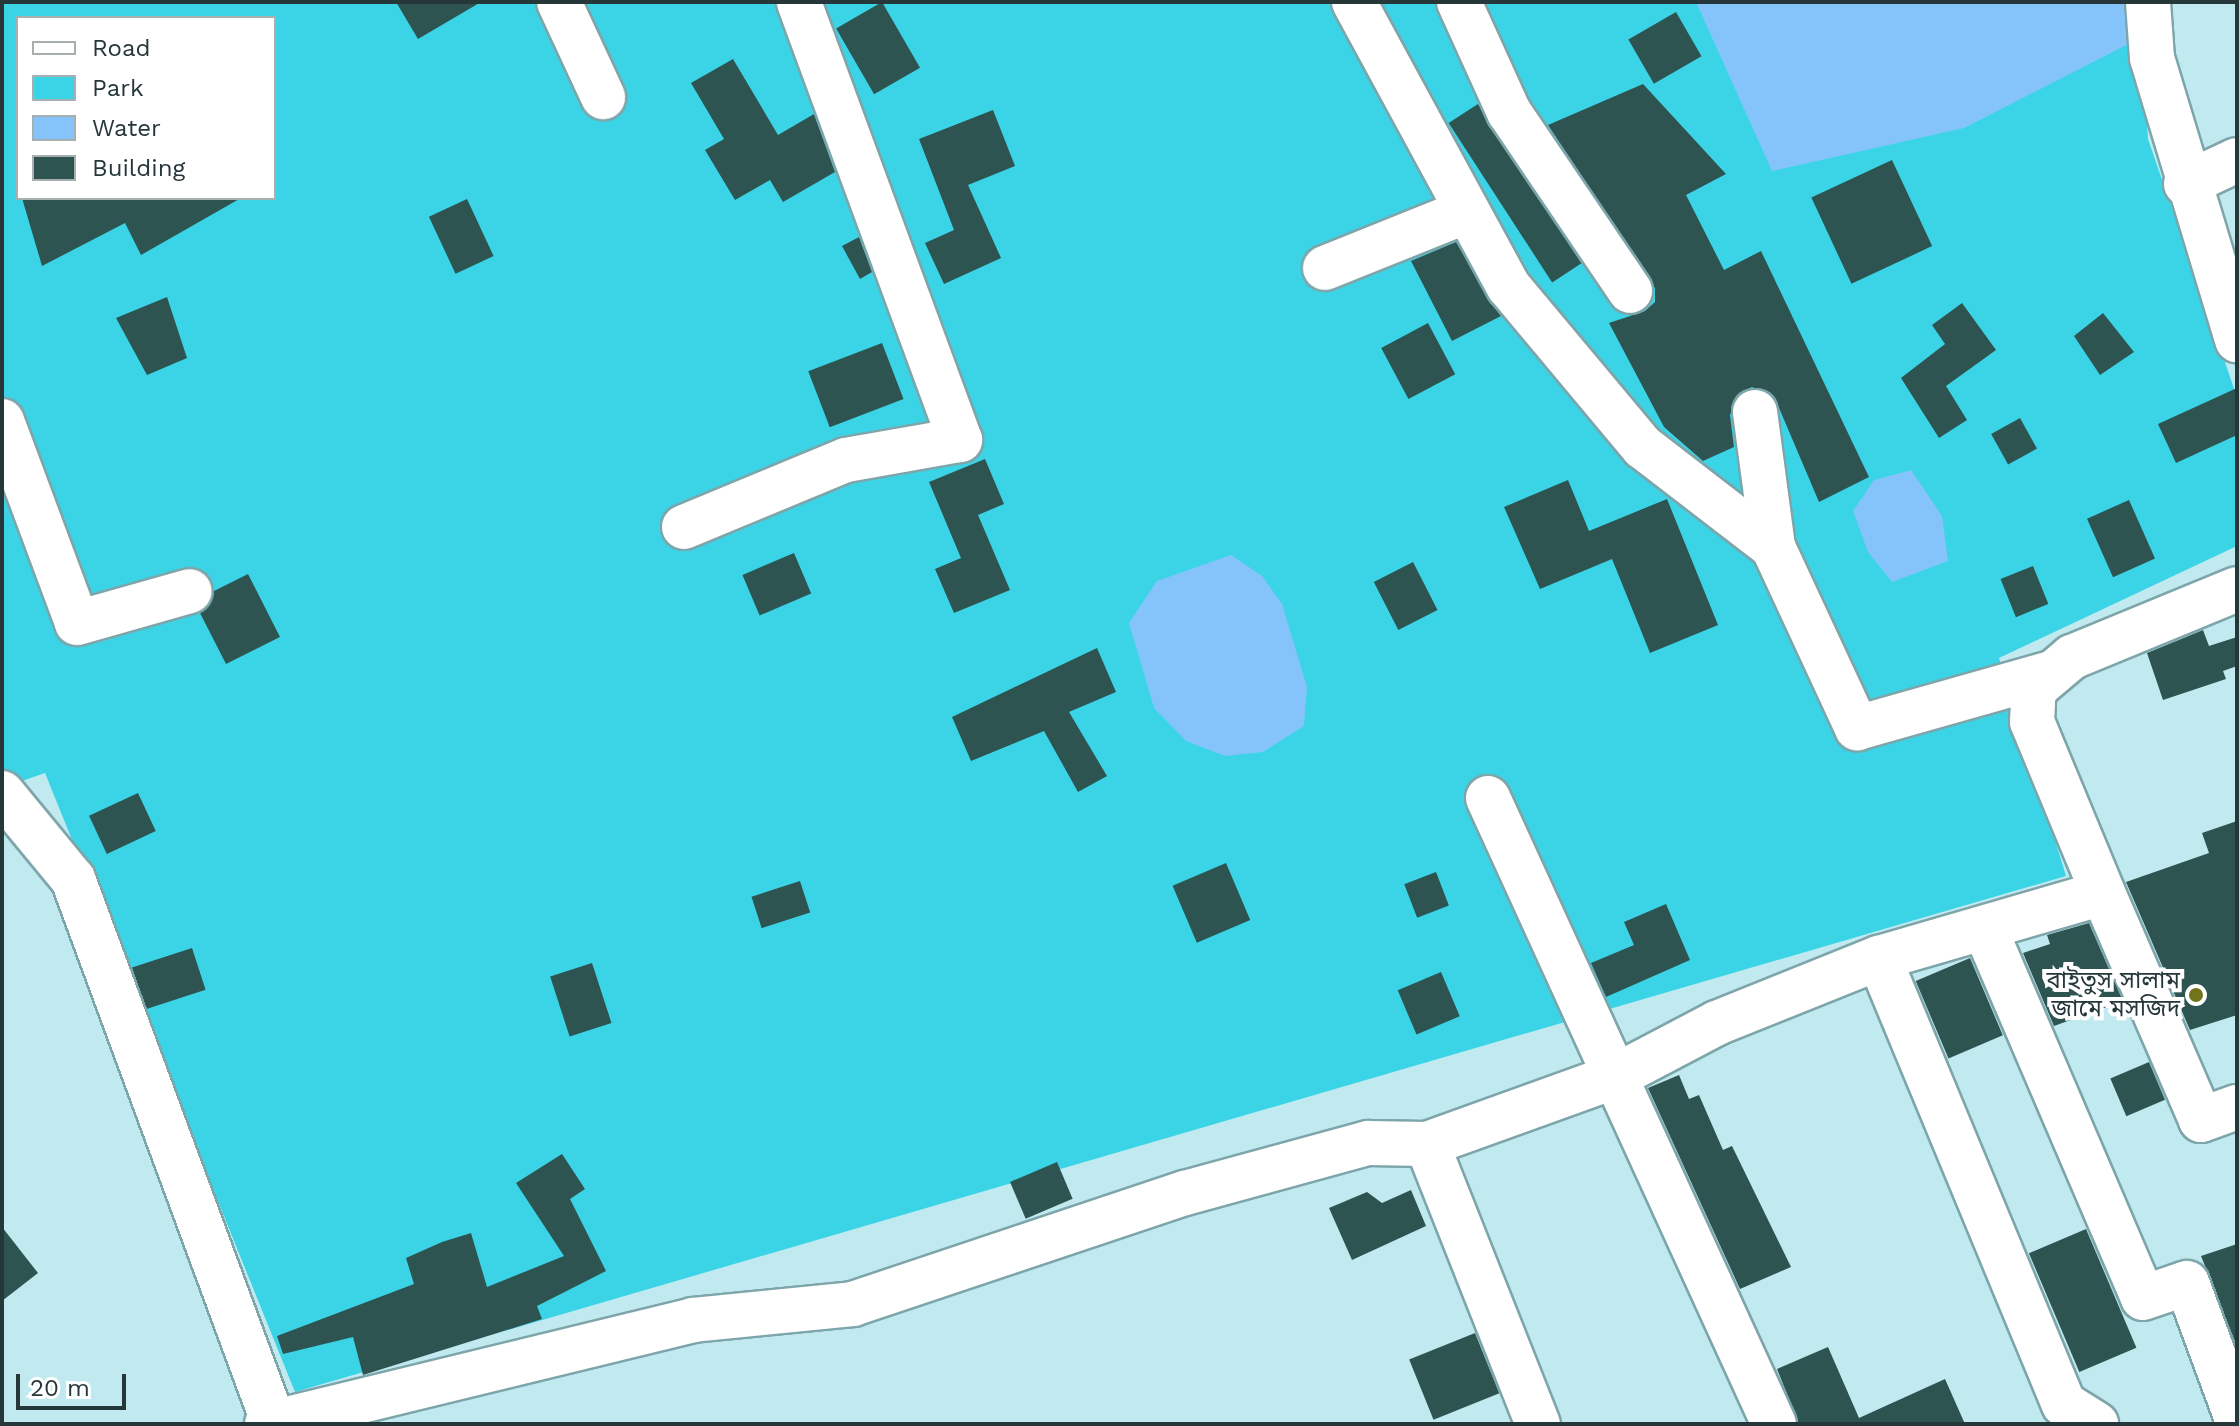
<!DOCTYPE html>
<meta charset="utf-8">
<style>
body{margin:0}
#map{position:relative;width:2239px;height:1426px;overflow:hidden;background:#c0eaf0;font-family:"Work Sans","Noto Sans Bengali",sans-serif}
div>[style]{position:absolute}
.green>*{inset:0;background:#3bd4e7}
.water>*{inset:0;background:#85c4fa}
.building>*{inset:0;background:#2d5450;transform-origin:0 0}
.roads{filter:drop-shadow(2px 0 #7da5aa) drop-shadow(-2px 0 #7da5aa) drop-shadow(0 2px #7da5aa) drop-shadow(0 -2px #7da5aa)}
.minor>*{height:44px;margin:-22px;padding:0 22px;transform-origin:22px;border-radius:22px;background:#fff}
.dots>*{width:22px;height:22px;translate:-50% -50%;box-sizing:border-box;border:4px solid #fff;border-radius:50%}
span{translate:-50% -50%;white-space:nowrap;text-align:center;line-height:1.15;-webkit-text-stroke:8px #fff;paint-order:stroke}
.poi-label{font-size:24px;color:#263739}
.right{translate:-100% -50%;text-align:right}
.frame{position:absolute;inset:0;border:4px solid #263739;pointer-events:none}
.legend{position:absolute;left:16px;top:16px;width:260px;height:184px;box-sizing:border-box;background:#fff;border:2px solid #a8afb0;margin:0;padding:10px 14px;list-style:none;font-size:24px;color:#263739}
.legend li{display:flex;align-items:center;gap:16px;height:40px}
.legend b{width:40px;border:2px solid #a8afb0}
.scale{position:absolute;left:16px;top:1374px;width:110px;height:36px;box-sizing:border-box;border:4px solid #263739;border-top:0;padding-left:10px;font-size:24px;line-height:28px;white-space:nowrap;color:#263739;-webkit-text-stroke:6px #fff;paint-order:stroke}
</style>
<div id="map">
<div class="green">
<div style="clip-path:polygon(evenodd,2px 2px,2140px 2px,2148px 139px,2237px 397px,2237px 546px,1999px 658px,2066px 876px,295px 1392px,45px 773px,2px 788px,2px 2px,18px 18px,274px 18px,274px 198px,18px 198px,18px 18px)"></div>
</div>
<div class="water">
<div style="clip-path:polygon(1696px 2px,2138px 2px,2142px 37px,1964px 128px,1772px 171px)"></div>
<div style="clip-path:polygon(1911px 470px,1942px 516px,1948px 561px,1892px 582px,1868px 552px,1853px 511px,1874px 480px)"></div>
<div style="clip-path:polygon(1231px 555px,1262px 576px,1282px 604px,1307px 687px,1304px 726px,1263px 752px,1225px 756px,1186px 741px,1154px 708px,1129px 623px,1157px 581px)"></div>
</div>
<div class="building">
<div style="clip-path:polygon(396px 2px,481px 2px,418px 39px)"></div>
<div style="left:882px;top:2px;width:76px;height:53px;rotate:60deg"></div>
<div style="left:1676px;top:12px;width:51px;height:55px;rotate:60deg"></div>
<div style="clip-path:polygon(733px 59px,778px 135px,814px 114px,835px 172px,783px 202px,770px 180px,735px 200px,705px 150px,724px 139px,691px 83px)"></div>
<div style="clip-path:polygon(1643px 84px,1726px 174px,1686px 195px,1724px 270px,1761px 251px,1869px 477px,1819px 502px,1774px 396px,1752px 387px,1739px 393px,1730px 415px,1734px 447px,1703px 461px,1664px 427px,1609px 323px,1645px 311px,1655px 302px,1655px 288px,1548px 125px)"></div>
<div style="left:1478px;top:104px;width:190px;height:35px;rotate:57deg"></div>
<div style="clip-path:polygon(993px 110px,1015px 166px,968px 185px,1001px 258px,944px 284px,925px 243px,954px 230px,919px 139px)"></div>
<div style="left:1892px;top:160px;width:95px;height:89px;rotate:65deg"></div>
<div style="clip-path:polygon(22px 198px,241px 198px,141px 255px,125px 223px,42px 266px)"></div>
<div style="left:467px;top:199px;width:63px;height:42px;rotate:65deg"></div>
<div style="clip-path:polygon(859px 237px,872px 272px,860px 279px,842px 246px)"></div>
<div style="clip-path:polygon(1456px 242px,1501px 316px,1452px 341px,1411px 261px)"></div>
<div style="clip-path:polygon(167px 297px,187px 358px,147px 375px,116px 318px)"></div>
<div style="clip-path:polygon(1962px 303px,1996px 350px,1946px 386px,1967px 420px,1939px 438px,1901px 378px,1945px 344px,1932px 325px)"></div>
<div style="clip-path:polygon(2103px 313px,2134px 352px,2100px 375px,2074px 336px)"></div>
<div style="left:1428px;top:323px;width:58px;height:53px;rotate:62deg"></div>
<div style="left:882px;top:343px;width:60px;height:79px;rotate:69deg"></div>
<div style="clip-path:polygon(2237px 388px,2237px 435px,2176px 463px,2158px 424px)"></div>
<div style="left:2020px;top:418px;width:35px;height:33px;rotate:61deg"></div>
<div style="clip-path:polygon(985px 459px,1004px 504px,978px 515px,1010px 590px,954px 613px,935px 569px,961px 558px,929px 482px)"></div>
<div style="clip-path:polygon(1568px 480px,1589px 531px,1667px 499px,1718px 625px,1650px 653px,1612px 559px,1540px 589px,1504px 507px)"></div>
<div style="left:2129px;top:500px;width:64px;height:46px;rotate:66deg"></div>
<div style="left:794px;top:553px;width:44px;height:56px;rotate:67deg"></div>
<div style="left:1413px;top:562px;width:54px;height:44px;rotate:63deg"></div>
<div style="left:2033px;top:566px;width:41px;height:35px;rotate:68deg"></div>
<div style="clip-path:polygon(248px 574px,280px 637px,226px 664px,200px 613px,214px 591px)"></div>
<div style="clip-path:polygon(2203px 630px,2209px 646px,2237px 637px,2237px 666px,2223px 671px,2226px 679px,2163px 700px,2147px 653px)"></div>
<div style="clip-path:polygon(1097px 648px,1116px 692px,1069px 712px,1107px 776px,1078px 792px,1044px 731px,971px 761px,952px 717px)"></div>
<div style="left:138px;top:793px;width:42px;height:54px;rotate:65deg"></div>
<div style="clip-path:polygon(2237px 821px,2237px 1015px,2190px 1030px,2126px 882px,2209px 853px,2202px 833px)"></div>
<div style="left:1226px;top:863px;width:62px;height:58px;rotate:67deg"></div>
<div style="left:1436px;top:872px;width:36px;height:34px;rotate:69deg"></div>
<div style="left:800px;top:881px;width:33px;height:51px;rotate:72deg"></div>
<div style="clip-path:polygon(1666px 904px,1690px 960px,1606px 997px,1591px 963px,1634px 945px,1624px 922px)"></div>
<div style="clip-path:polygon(2089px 923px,2123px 1001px,2054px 1026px,2023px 953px,2050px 944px,2047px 935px)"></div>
<div style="left:192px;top:948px;width:44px;height:63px;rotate:72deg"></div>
<div style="left:1970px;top:958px;width:84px;height:59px;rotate:67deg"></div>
<div style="left:592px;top:963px;width:63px;height:44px;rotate:72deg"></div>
<div style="left:1441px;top:972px;width:48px;height:47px;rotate:67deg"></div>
<div style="left:2149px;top:1062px;width:41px;height:42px;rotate:67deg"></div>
<div style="clip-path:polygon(1679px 1075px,1689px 1099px,1699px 1095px,1723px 1150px,1732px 1146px,1791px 1267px,1740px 1289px,1648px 1088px)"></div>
<div style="clip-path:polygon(562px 1154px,585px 1189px,570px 1199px,606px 1271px,537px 1306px,542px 1319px,363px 1375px,353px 1337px,283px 1354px,277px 1336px,414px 1284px,406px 1258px,442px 1242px,471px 1233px,487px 1287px,564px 1256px,516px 1183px)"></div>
<div style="left:1057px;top:1162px;width:40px;height:51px;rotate:67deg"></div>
<div style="clip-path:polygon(1411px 1190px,1426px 1226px,1352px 1260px,1329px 1208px,1367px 1192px,1382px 1203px)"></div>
<div style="clip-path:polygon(2px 1227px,38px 1273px,2px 1301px)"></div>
<div style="left:2086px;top:1229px;width:129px;height:62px;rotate:67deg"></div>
<div style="clip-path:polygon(2237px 1244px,2237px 1344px,2236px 1344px,2201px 1256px)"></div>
<div style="left:1475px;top:1333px;width:65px;height:71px;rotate:68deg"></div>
<div style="clip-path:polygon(1828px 1347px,1859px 1418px,1945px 1379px,1965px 1424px,1799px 1424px,1777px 1369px)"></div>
</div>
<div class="roads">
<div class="minor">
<div style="left:559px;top:2px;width:105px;rotate:65.1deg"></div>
<div style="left:1354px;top:2px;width:324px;rotate:61.5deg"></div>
<div style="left:1509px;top:287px;width:209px;rotate:50.1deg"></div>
<div style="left:1643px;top:447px;width:164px;rotate:37.6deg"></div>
<div style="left:1459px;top:2px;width:121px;rotate:65.6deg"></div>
<div style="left:1509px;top:112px;width:216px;rotate:55.9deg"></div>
<div style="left:2148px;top:2px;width:56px;rotate:85.9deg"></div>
<div style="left:2152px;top:58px;width:295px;rotate:73.2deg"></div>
<div style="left:2186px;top:184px;width:56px;rotate:-25.2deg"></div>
<div style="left:1325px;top:268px;width:153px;rotate:-21.9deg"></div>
<div style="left:1755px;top:412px;width:136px;rotate:82.4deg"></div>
<div style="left:1773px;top:547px;width:200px;rotate:65.1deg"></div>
<div style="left:1857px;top:728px;width:203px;rotate:-15.8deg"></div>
<div style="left:2px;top:421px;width:215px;rotate:69.6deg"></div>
<div style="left:77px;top:623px;width:117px;rotate:-15.8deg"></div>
<div style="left:684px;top:527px;width:175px;rotate:-22.5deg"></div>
<div style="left:846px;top:460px;width:116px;rotate:-10deg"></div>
<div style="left:960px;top:440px;width:467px;rotate:-110.2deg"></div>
<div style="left:2px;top:793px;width:112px;rotate:50.5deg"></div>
<div style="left:73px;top:879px;width:578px;rotate:69.75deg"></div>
<div style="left:1488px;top:798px;width:688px;rotate:65.45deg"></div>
<div style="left:2103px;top:893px;width:247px;rotate:66.6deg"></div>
<div style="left:2201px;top:1120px;width:38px;rotate:-20deg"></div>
<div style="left:1985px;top:929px;width:401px;rotate:66.8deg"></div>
<div style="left:2143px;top:1298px;width:46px;rotate:-18.8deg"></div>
<div style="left:2187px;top:1283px;width:145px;rotate:69.8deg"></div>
<div style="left:1879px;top:958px;width:483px;rotate:67.5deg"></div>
<div style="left:2064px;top:1404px;width:38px;rotate:32deg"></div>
<div style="left:1427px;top:1144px;width:301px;rotate:68.4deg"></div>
<div style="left:267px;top:1424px;width:439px;rotate:-13.7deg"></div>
<div style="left:693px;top:1320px;width:161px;rotate:-5.7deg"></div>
<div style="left:853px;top:1304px;width:350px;rotate:-18.5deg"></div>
<div style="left:1185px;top:1193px;width:190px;rotate:-15.3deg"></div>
<div style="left:1368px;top:1143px;width:59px;rotate:1deg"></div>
<div style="left:1427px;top:1144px;width:201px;rotate:-19.8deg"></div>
<div style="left:1616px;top:1076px;width:114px;rotate:-27.7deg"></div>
<div style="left:1717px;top:1023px;width:175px;rotate:-21.9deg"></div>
<div style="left:1879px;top:958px;width:233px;rotate:-16.2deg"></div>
<div style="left:2103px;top:893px;width:185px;rotate:-112.5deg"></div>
<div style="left:2032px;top:722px;width:33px;rotate:-87deg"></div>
<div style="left:2034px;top:689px;width:50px;rotate:-40.1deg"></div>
<div style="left:2072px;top:657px;width:178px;rotate:-22.4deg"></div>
</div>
</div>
<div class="dots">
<div style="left:2196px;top:995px;background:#71741a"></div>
</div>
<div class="poi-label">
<span class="right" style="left:2180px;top:995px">বাইতুস সালাম<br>জামে মসজিদ</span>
</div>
<div class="frame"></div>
<ul class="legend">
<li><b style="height:10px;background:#fff"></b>Road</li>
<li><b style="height:22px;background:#3bd4e7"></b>Park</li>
<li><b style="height:22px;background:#85c4fa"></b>Water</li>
<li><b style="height:22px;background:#2d5450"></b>Building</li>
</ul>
<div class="scale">20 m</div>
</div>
